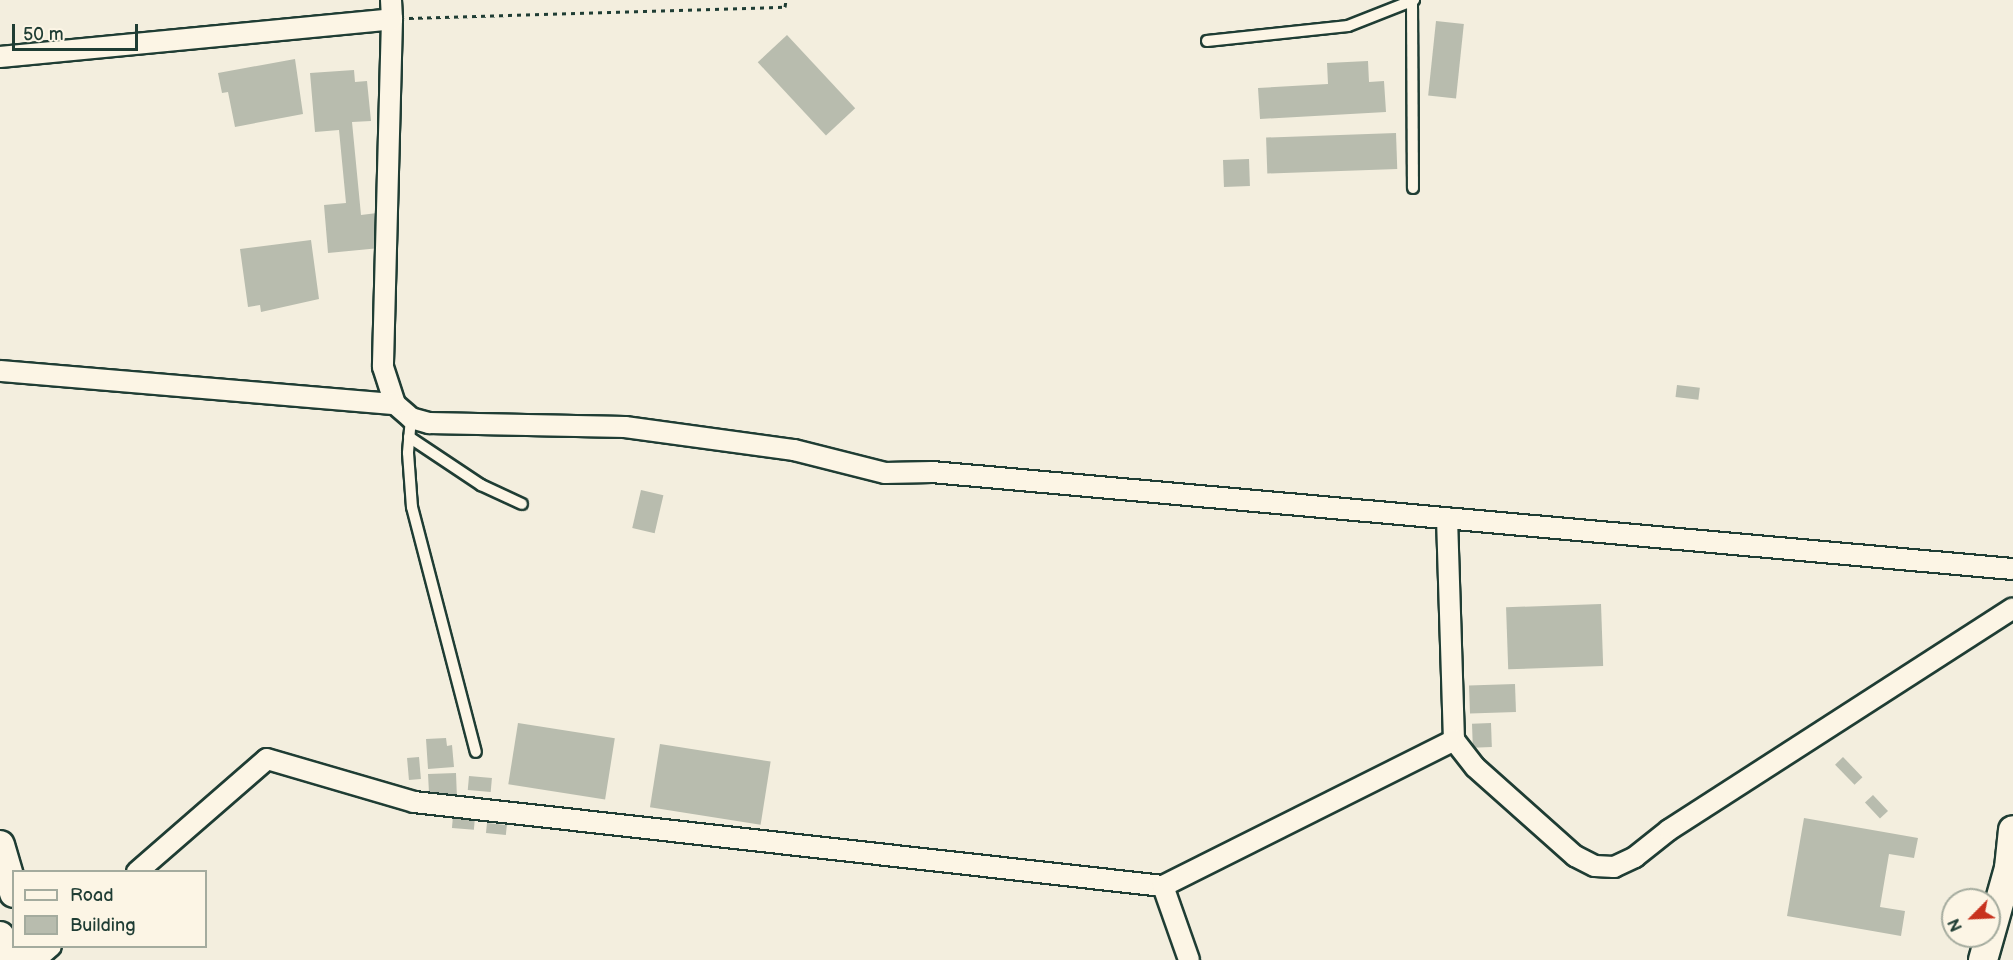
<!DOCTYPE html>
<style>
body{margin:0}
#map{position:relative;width:2013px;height:960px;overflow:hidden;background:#f3eede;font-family:"Balsamiq Sans",sans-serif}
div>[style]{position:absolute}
.building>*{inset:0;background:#b8bcae;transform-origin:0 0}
.path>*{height:3px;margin-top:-1.5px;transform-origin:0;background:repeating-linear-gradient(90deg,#1f3d34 0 4.5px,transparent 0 9px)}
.roads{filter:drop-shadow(2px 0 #1f3d34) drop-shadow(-2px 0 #1f3d34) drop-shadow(0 2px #1f3d34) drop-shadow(0 -2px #1f3d34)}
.service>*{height:10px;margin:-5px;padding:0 5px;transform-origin:5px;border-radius:5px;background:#fcf5e5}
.minor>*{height:20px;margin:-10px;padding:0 10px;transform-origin:10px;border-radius:10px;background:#fcf5e5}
.secondary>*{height:28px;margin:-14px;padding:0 14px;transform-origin:14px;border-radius:14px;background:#fcf5e5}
span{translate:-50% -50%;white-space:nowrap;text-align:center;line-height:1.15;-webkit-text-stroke:4.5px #fcf5e5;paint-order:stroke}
.legend{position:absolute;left:12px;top:870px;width:195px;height:78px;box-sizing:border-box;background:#fcf5e5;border:2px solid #a4ab9e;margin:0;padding:8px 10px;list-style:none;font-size:18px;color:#1f3d34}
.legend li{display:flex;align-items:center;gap:12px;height:30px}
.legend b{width:30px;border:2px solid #a4ab9e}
.north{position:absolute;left:1941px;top:888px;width:60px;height:60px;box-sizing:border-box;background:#fcf5e5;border:2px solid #a4ab9e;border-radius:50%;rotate:246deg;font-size:16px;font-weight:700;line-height:24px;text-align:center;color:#1f3d34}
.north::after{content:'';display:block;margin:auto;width:21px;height:27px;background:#c8321e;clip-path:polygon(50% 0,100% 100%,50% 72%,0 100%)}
.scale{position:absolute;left:12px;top:24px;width:126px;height:27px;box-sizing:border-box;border:3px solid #1f3d34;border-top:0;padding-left:8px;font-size:18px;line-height:21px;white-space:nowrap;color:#1f3d34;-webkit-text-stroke:4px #fcf5e5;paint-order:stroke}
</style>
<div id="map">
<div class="building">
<div style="left:1436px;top:21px;width:28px;height:75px;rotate:6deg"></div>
<div style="left:787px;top:35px;width:100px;height:40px;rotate:47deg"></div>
<div style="clip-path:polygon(295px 59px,303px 114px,235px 127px,228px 92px,222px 93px,218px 73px)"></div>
<div style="clip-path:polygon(1368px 61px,1369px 82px,1384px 81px,1386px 112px,1260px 119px,1258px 88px,1328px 84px,1327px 63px)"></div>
<div style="clip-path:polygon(354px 70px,355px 82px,367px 81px,371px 121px,352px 122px,361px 215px,377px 213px,380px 248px,328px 253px,324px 205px,346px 203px,339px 130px,315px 132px,310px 73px)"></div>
<div style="left:1396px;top:133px;width:36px;height:130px;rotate:88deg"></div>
<div style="left:1249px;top:159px;width:27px;height:26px;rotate:88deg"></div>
<div style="clip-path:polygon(311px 240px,319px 299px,261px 312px,260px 305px,248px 307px,240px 249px)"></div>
<div style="left:1677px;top:385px;width:23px;height:12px;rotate:7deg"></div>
<div style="left:641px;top:490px;width:23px;height:39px;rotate:13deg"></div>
<div style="left:1601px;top:604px;width:62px;height:95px;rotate:88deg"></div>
<div style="left:1515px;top:684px;width:28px;height:46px;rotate:88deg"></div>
<div style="left:518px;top:723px;width:98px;height:62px;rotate:9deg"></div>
<div style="left:1491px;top:723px;width:24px;height:19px;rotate:88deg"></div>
<div style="clip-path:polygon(446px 738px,447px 746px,452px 745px,454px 767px,428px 769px,426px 739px)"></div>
<div style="left:660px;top:744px;width:112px;height:64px;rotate:9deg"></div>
<div style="left:419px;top:757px;width:22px;height:12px;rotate:85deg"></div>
<div style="left:1843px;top:757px;width:28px;height:11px;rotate:46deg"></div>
<div style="clip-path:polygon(456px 773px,457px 799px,436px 800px,436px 793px,429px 793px,428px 774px)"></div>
<div style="left:469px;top:776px;width:23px;height:14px;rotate:5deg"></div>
<div style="left:1873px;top:795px;width:22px;height:11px;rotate:47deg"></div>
<div style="left:453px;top:816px;width:22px;height:12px;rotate:5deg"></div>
<div style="clip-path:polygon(1804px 818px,1918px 838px,1914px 858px,1889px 854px,1880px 907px,1905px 911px,1901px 936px,1787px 916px)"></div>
<div style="left:487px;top:823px;width:20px;height:10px;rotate:6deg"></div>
</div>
<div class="path">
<div style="left:409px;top:18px;width:376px;rotate:-1.7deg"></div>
<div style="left:785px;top:7px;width:7px;rotate:-82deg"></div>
</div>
<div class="roads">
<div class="service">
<div style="left:1412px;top:2px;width:186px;rotate:89.7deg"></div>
<div style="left:1207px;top:41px;width:142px;rotate:-6.1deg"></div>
<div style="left:1348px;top:26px;width:71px;rotate:-21.5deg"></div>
<div style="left:411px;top:418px;width:35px;rotate:95deg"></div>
<div style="left:408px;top:453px;width:54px;rotate:85.8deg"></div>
<div style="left:412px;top:507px;width:253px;rotate:75.4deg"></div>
<div style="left:409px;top:437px;width:87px;rotate:33.7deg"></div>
<div style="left:481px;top:485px;width:45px;rotate:24.9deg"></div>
</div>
<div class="minor">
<div style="left:392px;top:19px;width:348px;rotate:91.5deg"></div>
<div style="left:383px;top:367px;width:39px;rotate:72deg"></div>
<div style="left:395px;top:404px;width:21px;rotate:41deg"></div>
<div style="left:411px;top:418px;width:19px;rotate:16deg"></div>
<div style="left:429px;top:423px;width:196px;rotate:1.2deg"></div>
<div style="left:625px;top:427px;width:171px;rotate:7.8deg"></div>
<div style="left:794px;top:450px;width:94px;rotate:14.2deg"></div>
<div style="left:885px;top:473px;width:47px;rotate:-1.2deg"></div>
<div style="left:932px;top:472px;width:1085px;rotate:5.13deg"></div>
<div style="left:0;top:57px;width:394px;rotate:-5.5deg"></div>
<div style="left:392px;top:19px;width:19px;rotate:-93deg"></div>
<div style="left:0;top:371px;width:396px;rotate:4.8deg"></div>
<div style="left:1447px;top:518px;width:222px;rotate:88.2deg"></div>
<div style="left:1454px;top:740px;width:34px;rotate:52deg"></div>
<div style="left:1475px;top:767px;width:134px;rotate:41.7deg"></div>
<div style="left:1575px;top:856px;width:22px;rotate:27deg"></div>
<div style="left:1595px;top:866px;width:19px;rotate:3deg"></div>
<div style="left:1614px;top:867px;width:23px;rotate:-25deg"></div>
<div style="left:1635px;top:857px;width:43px;rotate:-38.5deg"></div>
<div style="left:1669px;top:830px;width:409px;rotate:-32.8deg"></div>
<div style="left:137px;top:872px;width:172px;rotate:-41deg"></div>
<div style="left:267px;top:759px;width:153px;rotate:16.3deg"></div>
<div style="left:414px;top:802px;width:754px;rotate:6.4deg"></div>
<div style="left:1163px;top:886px;width:326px;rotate:-26.6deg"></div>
<div style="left:1163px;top:886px;width:78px;rotate:70.6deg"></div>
<div style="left:35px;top:960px;width:21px;rotate:-41deg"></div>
</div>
<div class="secondary">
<div style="left:0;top:845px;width:50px;rotate:73.7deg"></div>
<div style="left:0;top:936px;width:25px;rotate:76deg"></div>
<div style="left:28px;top:946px;width:15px;rotate:74deg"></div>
<div style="left:1983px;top:960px;width:96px;rotate:-74.2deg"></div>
<div style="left:2009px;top:868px;width:38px;rotate:-84deg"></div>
</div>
</div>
<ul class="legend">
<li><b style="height:8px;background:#fcf5e5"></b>Road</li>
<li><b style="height:16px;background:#b8bcae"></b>Building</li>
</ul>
<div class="north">N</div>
<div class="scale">50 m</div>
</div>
